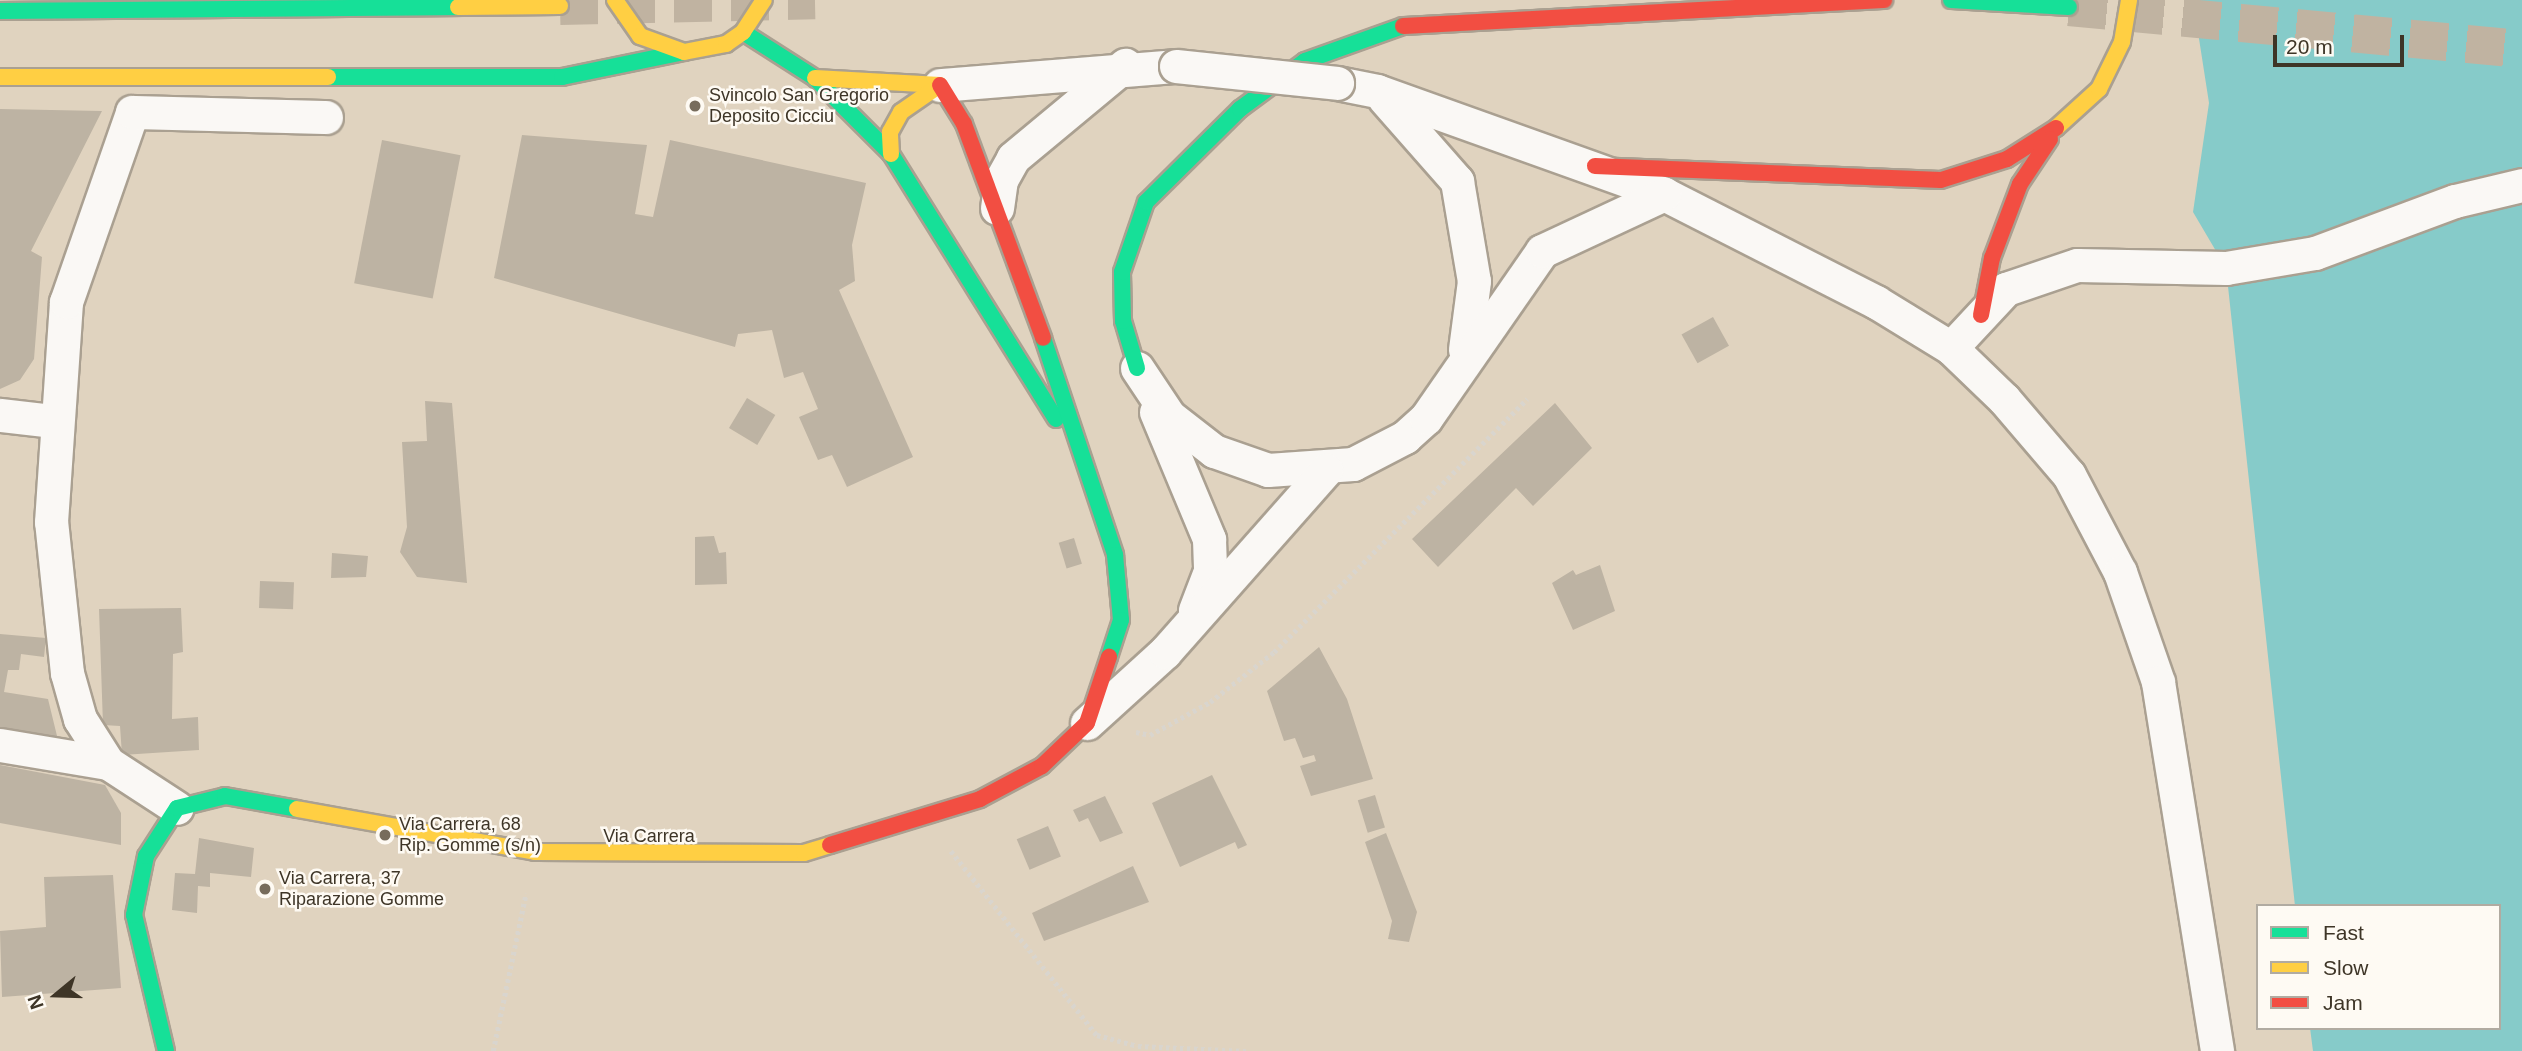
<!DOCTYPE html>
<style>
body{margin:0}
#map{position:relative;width:2522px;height:1051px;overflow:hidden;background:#e0d3bf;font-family:Arial,sans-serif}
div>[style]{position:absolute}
.water>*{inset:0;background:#86cbc9}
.building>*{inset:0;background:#bdb3a3;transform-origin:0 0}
.highway-tunnel>*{height:38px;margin-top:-19px;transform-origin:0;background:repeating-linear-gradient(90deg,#c0b3a1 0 38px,transparent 0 57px)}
.path>*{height:4.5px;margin-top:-2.25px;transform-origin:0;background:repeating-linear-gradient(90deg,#d9d5ce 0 3.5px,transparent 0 7px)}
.roads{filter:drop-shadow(2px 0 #aaa091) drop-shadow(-2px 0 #aaa091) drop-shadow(0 2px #aaa091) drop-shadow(0 -2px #aaa091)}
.street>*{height:33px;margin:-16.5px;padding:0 16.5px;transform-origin:16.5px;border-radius:16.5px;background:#faf8f5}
.fast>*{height:16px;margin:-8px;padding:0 8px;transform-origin:8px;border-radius:8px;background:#16e098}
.slow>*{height:16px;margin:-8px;padding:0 8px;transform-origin:8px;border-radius:8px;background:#ffcf43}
.jam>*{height:16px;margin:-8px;padding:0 8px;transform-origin:8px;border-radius:8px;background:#f24e42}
.bridges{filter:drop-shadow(2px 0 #aaa091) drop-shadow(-2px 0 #aaa091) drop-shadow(0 2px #aaa091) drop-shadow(0 -2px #aaa091)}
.street-bridge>*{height:33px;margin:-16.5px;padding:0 16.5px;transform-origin:16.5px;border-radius:16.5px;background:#faf8f5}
.dots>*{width:19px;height:19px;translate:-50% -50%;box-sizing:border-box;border:4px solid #fefaf3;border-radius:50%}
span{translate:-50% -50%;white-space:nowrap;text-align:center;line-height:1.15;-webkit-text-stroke:5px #fefaf3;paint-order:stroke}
.poi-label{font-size:18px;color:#3e3527}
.left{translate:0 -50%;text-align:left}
.street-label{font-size:18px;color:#3e3527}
.legend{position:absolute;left:2256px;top:904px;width:245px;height:126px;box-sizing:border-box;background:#fefaf3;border:2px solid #b1aba1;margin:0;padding:9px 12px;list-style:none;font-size:21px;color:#3e3527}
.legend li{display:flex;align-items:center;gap:14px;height:35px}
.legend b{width:35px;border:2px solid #b1aba1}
.north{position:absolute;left:21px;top:960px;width:70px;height:70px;-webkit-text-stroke:5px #fefaf3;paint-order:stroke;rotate:251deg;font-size:19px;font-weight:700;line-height:28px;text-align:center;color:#3e3527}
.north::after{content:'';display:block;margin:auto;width:24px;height:32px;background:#3e3527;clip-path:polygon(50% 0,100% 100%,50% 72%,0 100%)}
.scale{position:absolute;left:2273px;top:35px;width:131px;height:32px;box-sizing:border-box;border:4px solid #3e3527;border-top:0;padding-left:9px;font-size:21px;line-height:24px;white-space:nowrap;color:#3e3527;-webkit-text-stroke:5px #fefaf3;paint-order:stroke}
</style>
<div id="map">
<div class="water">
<div style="clip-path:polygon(2193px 0,2522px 0,2522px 1051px,2313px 1051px,2310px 1028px,2499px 1028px,2499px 906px,2295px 906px,2226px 268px,2193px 212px,2209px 103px)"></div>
</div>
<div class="building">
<div style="clip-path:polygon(0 109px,102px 111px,31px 251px,42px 257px,34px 359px,20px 380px,0 389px)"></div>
<div style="clip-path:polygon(522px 135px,647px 145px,635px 214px,653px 217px,670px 140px,866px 183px,852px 245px,855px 281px,839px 290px,913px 457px,847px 487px,832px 455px,818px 460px,799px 417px,818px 409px,803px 372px,784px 378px,772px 330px,738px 334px,735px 347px,494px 278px)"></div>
<div style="left:382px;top:140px;width:80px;height:146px;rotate:11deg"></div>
<div style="left:1713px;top:317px;width:33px;height:36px;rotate:61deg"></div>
<div style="left:747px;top:398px;width:33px;height:35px;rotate:31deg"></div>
<div style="clip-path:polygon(425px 401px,452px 403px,467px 583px,417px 577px,400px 552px,407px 527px,402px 442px,427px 441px)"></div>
<div style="clip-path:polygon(1555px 403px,1592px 448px,1533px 506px,1516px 488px,1438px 567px,1412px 539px)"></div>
<div style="clip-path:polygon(714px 536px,719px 553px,726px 552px,727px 584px,695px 585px,695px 537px)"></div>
<div style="left:1074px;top:538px;width:27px;height:16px;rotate:73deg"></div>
<div style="clip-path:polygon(332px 553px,368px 556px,366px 577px,331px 578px)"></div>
<div style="clip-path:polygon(1600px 565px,1615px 611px,1573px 630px,1552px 583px,1573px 570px,1576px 575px)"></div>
<div style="left:260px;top:581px;width:34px;height:27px;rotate:2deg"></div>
<div style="clip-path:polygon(181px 608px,183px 652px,173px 654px,172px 719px,198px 717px,199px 750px,122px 755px,120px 726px,103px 725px,99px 609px)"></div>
<div style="clip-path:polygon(0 634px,46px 638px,44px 657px,21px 654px,19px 670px,8px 670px,4px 692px,48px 699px,58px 740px,0 732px)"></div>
<div style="clip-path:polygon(1319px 647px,1347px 699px,1373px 779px,1311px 796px,1300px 766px,1316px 761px,1314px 755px,1303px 758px,1295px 738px,1284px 741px,1267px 691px)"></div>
<div style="clip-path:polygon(0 765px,105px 785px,121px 813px,121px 845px,0 823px)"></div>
<div style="clip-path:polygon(1212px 775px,1247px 845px,1238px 849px,1235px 842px,1180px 867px,1152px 803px)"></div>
<div style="left:1375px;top:795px;width:34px;height:18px;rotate:73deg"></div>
<div style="clip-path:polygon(1105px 796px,1123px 833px,1100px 842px,1088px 818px,1079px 822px,1073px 810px)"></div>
<div style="left:1048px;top:826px;width:33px;height:34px;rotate:67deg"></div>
<div style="clip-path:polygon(1386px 833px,1417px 912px,1409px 942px,1388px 939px,1392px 921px,1365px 842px)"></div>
<div style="clip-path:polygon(199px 838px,254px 848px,251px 877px,210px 873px,210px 887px,198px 886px,197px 913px,172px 910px,175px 873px,195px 874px)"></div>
<div style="clip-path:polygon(1133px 866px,1149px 902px,1044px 941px,1032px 913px)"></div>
<div style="clip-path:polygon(113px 875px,121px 988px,2px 997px,0 931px,46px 927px,44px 877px)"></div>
</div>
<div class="highway-tunnel">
<div style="left:560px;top:6px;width:255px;rotate:-1.3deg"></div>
<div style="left:2069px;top:7px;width:455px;rotate:5.3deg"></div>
</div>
<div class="path">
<div style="left:1136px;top:732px;width:14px;rotate:12deg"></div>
<div style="left:1150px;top:735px;width:68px;rotate:-28.8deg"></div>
<div style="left:1210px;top:702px;width:81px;rotate:-38deg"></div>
<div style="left:1274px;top:652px;width:358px;rotate:-45deg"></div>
<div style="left:951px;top:851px;width:235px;rotate:51.6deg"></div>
<div style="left:1097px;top:1035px;width:42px;rotate:15deg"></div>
<div style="left:1138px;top:1046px;width:108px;rotate:2.7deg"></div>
<div style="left:493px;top:1051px;width:161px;rotate:-78.2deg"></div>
</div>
<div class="roads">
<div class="street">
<div style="left:1337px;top:83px;width:41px;rotate:11.3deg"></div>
<div style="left:1377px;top:91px;width:305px;rotate:19.7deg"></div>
<div style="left:1664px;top:194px;width:238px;rotate:27deg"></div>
<div style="left:1876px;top:302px;width:88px;rotate:31.5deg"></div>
<div style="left:1951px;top:348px;width:74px;rotate:43.9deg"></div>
<div style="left:2004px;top:399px;width:100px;rotate:49.5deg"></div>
<div style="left:2069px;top:475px;width:110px;rotate:62.3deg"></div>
<div style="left:2120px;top:572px;width:116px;rotate:70.9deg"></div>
<div style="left:2158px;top:682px;width:374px;rotate:80.9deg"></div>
<div style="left:940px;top:85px;width:237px;rotate:-4.6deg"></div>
<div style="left:1384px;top:98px;width:111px;rotate:48.7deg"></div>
<div style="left:1457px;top:181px;width:101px;rotate:80.4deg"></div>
<div style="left:1474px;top:281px;width:69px;rotate:97.5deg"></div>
<div style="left:997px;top:208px;width:28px;rotate:-82deg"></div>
<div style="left:1001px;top:180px;width:25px;rotate:-61deg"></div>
<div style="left:1013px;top:158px;width:146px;rotate:-39.7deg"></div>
<div style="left:1951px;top:348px;width:81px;rotate:-47deg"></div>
<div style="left:2006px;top:289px;width:75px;rotate:-18.7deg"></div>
<div style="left:2077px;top:265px;width:149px;rotate:1.2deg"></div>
<div style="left:2226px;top:268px;width:90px;rotate:-9.6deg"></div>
<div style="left:2315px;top:253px;width:149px;rotate:-20.4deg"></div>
<div style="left:2455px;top:201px;width:69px;rotate:-13.4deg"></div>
<div style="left:1137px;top:368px;width:58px;rotate:56.3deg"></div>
<div style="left:1169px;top:416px;width:57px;rotate:37.9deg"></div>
<div style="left:1214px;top:451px;width:57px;rotate:19.4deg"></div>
<div style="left:1268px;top:470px;width:85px;rotate:-4deg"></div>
<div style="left:1353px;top:464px;width:59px;rotate:-27.4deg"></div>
<div style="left:1405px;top:437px;width:28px;rotate:-42deg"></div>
<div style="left:1426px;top:418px;width:203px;rotate:-55.2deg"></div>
<div style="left:1542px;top:251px;width:135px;rotate:-25deg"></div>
<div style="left:1156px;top:412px;width:138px;rotate:67.3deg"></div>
<div style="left:1209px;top:539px;width:32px;rotate:88deg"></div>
<div style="left:1210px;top:571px;width:42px;rotate:111deg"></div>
<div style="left:0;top:415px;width:53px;rotate:6.5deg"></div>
<div style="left:1087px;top:723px;width:105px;rotate:-42.3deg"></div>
<div style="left:1165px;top:652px;width:243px;rotate:-48.5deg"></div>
<div style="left:0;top:745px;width:109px;rotate:9.5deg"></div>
<div style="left:108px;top:763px;width:82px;rotate:33.1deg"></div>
<div style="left:108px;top:763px;width:52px;rotate:-122.5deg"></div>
<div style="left:80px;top:719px;width:48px;rotate:-105.8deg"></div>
<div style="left:67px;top:673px;width:152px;rotate:-96deg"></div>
<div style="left:51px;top:522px;width:221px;rotate:-86.1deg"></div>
<div style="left:66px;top:302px;width:201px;rotate:-70.8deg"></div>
<div style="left:132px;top:112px;width:194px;rotate:1.5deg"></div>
</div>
<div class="fast">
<div style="left:1951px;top:0;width:118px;rotate:3.4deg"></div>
<div style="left:0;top:11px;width:458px;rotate:-0.5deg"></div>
<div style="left:743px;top:32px;width:85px;rotate:32.6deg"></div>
<div style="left:815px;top:78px;width:107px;rotate:45deg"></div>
<div style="left:891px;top:154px;width:312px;rotate:58.1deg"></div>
<div style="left:328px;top:77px;width:234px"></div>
<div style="left:562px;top:77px;width:125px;rotate:-11.6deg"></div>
<div style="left:1043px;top:338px;width:229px;rotate:71.6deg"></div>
<div style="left:1115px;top:555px;width:65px;rotate:84.7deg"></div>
<div style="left:1121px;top:620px;width:39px;rotate:108deg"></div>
<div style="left:1137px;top:368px;width:49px;rotate:-106.6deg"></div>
<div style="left:1123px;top:321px;width:49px;rotate:-91.2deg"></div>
<div style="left:1122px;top:272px;width:74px;rotate:-71.1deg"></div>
<div style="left:1146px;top:202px;width:132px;rotate:-44.7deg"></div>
<div style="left:1240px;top:109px;width:81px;rotate:-36.4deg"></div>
<div style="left:1305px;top:61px;width:104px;rotate:-19.7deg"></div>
<div style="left:166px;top:1051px;width:140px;rotate:-103.2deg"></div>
<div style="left:134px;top:915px;width:60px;rotate:-78.5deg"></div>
<div style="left:146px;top:856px;width:57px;rotate:-57.1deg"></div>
<div style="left:177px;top:808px;width:49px;rotate:-14deg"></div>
<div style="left:225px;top:796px;width:73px;rotate:10.2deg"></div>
</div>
<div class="slow">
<div style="left:615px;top:0;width:44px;rotate:55.2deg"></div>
<div style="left:640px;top:36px;width:47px;rotate:20deg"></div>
<div style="left:684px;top:52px;width:43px;rotate:-10.8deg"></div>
<div style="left:726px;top:44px;width:21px;rotate:-35deg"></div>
<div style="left:743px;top:32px;width:38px;rotate:-57deg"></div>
<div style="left:458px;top:7px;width:102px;rotate:-0.6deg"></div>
<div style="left:0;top:77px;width:328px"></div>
<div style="left:815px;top:78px;width:125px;rotate:3.2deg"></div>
<div style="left:2056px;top:128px;width:58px;rotate:-42.2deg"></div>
<div style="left:2099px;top:89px;width:52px;rotate:-63.9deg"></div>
<div style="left:2122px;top:42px;width:43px;rotate:-80.5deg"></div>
<div style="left:891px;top:154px;width:22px;rotate:-93deg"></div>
<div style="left:890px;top:132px;width:23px;rotate:-61deg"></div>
<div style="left:901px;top:112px;width:47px;rotate:-34.7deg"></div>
<div style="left:297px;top:809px;width:242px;rotate:10.2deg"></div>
<div style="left:535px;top:852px;width:269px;rotate:0.2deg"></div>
<div style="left:804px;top:853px;width:27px;rotate:-17deg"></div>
</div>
<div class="jam">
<div style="left:1403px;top:26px;width:482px;rotate:-3.1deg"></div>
<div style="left:940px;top:85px;width:46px;rotate:58.4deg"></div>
<div style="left:964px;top:124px;width:228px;rotate:69.7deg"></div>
<div style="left:1595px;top:166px;width:346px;rotate:2.3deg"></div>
<div style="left:1941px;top:180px;width:69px;rotate:-17.7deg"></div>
<div style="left:2007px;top:159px;width:58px;rotate:-32.3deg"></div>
<div style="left:1981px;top:315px;width:58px;rotate:-79.1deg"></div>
<div style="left:1992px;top:258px;width:79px;rotate:-69.3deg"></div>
<div style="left:2020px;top:184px;width:54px;rotate:-56.3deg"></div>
<div style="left:830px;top:845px;width:157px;rotate:-17deg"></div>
<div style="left:980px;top:799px;width:70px;rotate:-28deg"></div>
<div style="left:1042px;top:766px;width:62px;rotate:-43.7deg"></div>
<div style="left:1087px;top:723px;width:70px;rotate:-71.6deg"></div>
</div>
</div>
<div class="bridges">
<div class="street-bridge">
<div style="left:1176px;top:66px;width:162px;rotate:6deg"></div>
</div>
</div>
<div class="dots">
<div style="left:695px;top:106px;background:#776c5c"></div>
<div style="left:385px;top:835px;background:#776c5c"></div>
<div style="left:265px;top:889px;background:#776c5c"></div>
</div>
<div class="poi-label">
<span class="left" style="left:709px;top:106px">Svincolo San Gregorio<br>Deposito Cicciu</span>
<span class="left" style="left:399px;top:835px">Via Carrera, 68<br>Rip. Gomme (s/n)</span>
<span class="left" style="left:279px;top:889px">Via Carrera, 37<br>Riparazione Gomme</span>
</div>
<div class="street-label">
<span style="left:649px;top:836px">Via Carrera</span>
</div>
<ul class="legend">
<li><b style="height:9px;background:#16e098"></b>Fast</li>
<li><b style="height:9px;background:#ffcf43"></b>Slow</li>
<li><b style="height:9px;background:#f24e42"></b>Jam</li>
</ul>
<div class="north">N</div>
<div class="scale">20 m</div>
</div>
